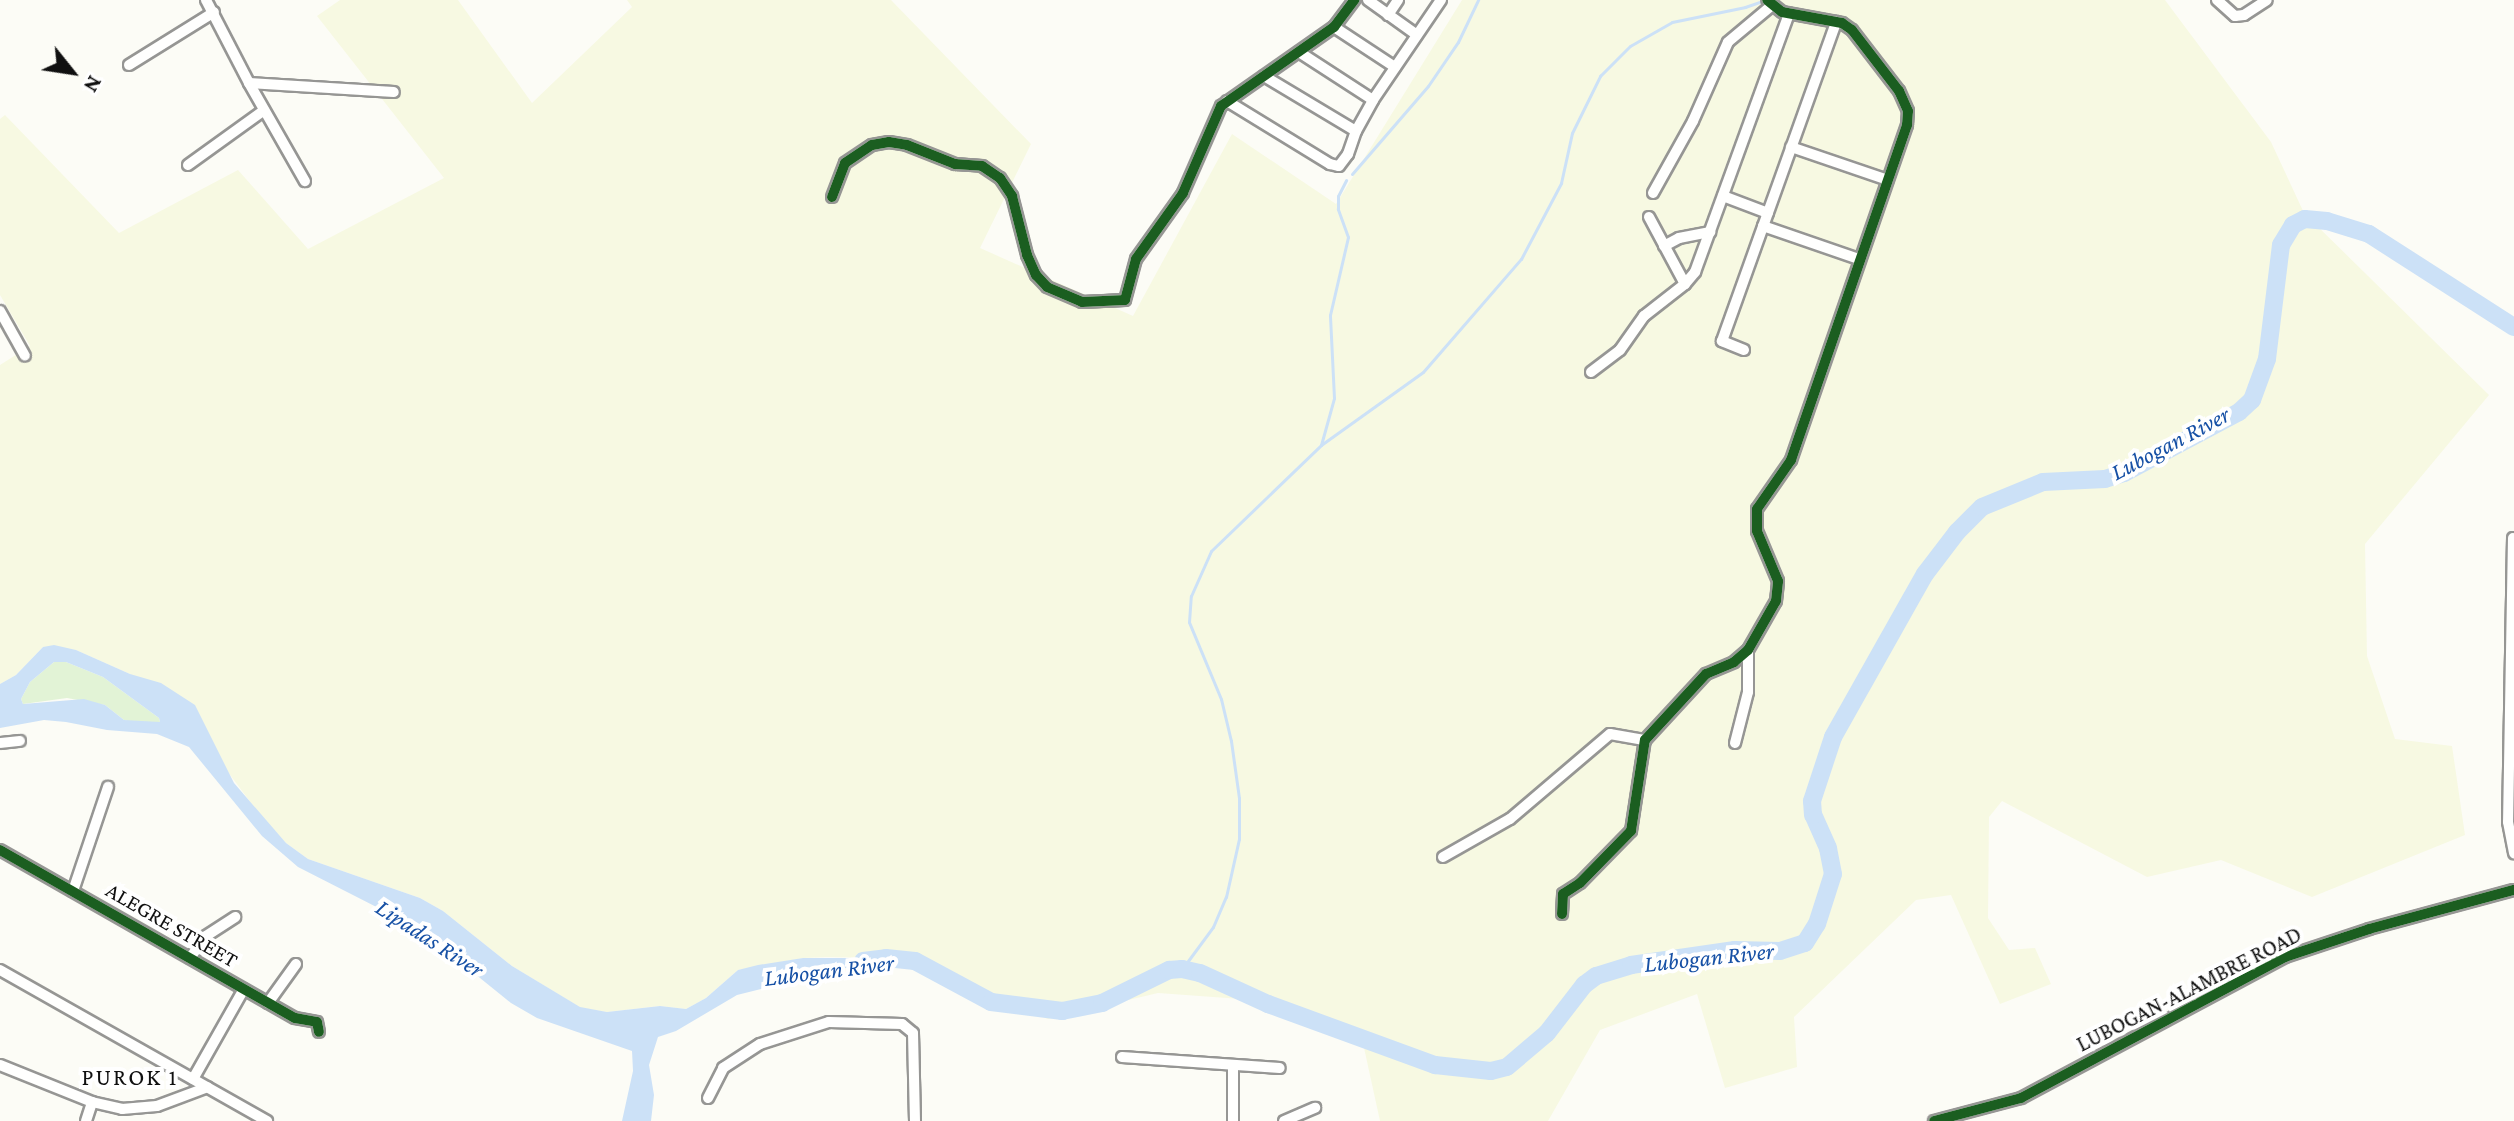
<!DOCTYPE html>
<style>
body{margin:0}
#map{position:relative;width:2514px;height:1121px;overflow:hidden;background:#fcfcf6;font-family:"Crimson Pro",serif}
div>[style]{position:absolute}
.farmland>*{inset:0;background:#f7f9e2}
.green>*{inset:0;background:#e2f3d6}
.water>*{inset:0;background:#cce1f7}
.stream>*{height:3px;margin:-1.5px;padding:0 1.5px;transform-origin:1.5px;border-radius:1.5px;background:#cce1f7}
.river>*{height:18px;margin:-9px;padding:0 9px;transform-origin:9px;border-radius:9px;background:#cce1f7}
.roads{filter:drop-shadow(2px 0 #969694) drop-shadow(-2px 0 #969694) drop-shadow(0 2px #969694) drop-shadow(0 -2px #969694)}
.minor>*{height:10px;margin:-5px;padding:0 5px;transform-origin:5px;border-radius:5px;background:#fffffe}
.cycleway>*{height:10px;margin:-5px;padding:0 5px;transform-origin:5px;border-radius:5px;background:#1b5e20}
span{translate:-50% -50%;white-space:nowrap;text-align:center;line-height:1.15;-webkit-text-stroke:8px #fff;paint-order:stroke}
.street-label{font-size:22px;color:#101010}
.water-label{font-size:24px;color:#1650a5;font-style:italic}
.neighbourhood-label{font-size:24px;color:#101010;letter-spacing:2px}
.north{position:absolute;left:32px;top:32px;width:80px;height:80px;-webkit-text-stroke:6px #fff;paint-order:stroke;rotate:120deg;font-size:22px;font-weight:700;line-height:32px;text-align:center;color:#101010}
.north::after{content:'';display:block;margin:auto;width:28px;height:36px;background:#101010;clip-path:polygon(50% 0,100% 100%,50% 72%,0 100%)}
</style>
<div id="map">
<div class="farmland">
<div style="clip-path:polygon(340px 0,458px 0,532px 103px,632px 7px,627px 0,891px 0,1031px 144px,980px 248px,1133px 316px,1232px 134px,1336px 204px,1462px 0,2165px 0,2271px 142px,2304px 213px,2489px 395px,2365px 544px,2367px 656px,2395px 739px,2452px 746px,2465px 835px,2312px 897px,2221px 860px,2147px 877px,2002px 801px,1989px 817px,1988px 918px,2009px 950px,2035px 948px,2051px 984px,2000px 1004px,1951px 895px,1916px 900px,1794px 1017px,1797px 1067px,1725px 1088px,1697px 994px,1600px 1030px,1548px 1121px,1380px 1121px,1361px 1034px,1283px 1002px,1158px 993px,1048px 1019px,886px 958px,827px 957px,803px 958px,738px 970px,706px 998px,686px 1009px,660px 1006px,607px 1012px,581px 1008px,512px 966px,443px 911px,420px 898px,308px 859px,286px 843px,260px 815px,222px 764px,130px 674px,76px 650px,43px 647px,16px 675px,0 684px,0 365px,30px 346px,0 295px,0 119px,5px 115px,119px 233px,238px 170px,308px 249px,444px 178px,317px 16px)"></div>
</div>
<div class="green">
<div style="clip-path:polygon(54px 662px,66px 662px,103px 677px,159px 718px,160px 722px,135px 723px,124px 720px,105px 705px,67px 698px,23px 704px,21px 699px,30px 682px)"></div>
</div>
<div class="water">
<div style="clip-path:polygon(evenodd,54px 645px,76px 650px,130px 674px,161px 683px,195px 705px,234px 783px,286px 843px,308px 859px,420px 898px,443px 911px,512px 966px,580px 1007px,607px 1012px,660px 1006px,686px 1009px,706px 998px,738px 970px,758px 965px,803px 958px,886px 958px,737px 995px,676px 1031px,658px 1037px,649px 1065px,654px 1095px,651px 1121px,622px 1121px,633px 1071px,632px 1051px,537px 1018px,511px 1003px,433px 940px,400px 919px,298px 867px,262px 836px,189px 747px,157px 734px,107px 730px,66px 722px,44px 720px,0 728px,0 684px,16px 675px,43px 647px,54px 645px,54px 662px,66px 662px,103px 677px,159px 718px,160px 722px,124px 720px,105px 705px,84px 699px,23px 704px,21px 699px,30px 682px,54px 662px)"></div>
</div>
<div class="stream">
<div style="left:1352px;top:174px;width:116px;rotate:-49.2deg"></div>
<div style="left:1428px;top:86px;width:53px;rotate:-55.7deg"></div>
<div style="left:1458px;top:42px;width:47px;rotate:-64.5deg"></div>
<div style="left:1321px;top:445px;width:49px;rotate:-74.5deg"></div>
<div style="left:1334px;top:398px;width:83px;rotate:-92.8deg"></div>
<div style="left:1330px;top:315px;width:80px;rotate:-77deg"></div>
<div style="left:1348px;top:237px;width:30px;rotate:-110deg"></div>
<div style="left:1338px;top:209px;width:13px;rotate:-90deg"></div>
<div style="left:1338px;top:196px;width:18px;rotate:-63deg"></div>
<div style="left:1182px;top:969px;width:52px;rotate:-53.6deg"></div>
<div style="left:1213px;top:927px;width:33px;rotate:-67deg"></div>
<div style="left:1226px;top:897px;width:59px;rotate:-77.4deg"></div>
<div style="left:1239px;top:839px;width:41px;rotate:-90deg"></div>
<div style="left:1239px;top:798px;width:58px;rotate:-98deg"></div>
<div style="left:1231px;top:741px;width:43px;rotate:-103.4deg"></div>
<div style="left:1221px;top:699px;width:83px;rotate:-112.6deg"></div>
<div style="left:1189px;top:622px;width:26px;rotate:-86deg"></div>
<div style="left:1191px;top:596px;width:49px;rotate:-66deg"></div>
<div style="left:1211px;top:551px;width:153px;rotate:-43.9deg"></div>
<div style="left:1321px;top:445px;width:125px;rotate:-35.6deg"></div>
<div style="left:1423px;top:372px;width:150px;rotate:-49.1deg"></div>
<div style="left:1521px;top:259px;width:86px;rotate:-62.2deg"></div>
<div style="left:1561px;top:183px;width:51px;rotate:-77.6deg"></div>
<div style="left:1572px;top:133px;width:64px;rotate:-63.8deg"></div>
<div style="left:1600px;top:76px;width:42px;rotate:-45deg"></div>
<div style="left:1630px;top:46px;width:48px;rotate:-29.7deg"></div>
<div style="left:1672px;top:22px;width:75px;rotate:-11.6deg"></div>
<div style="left:1745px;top:7px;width:18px;rotate:-19deg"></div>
</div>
<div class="river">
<div style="left:863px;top:961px;width:23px;rotate:-7deg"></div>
<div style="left:886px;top:958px;width:29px;rotate:6deg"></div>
<div style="left:915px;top:961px;width:86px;rotate:28.3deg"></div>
<div style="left:991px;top:1002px;width:72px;rotate:7.2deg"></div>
<div style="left:1062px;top:1011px;width:41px;rotate:-11.3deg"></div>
<div style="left:1102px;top:1003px;width:75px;rotate:-26.2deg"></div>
<div style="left:1169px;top:970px;width:13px;rotate:-4deg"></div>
<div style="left:1182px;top:969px;width:18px;rotate:13deg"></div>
<div style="left:1200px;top:973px;width:75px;rotate:24.5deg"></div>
<div style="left:1268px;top:1004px;width:178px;rotate:20.1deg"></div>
<div style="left:1435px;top:1065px;width:56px;rotate:6.1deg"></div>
<div style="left:1491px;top:1071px;width:16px;rotate:-14deg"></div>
<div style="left:1507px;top:1067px;width:52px;rotate:-40.4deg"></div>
<div style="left:1547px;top:1033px;width:61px;rotate:-52.4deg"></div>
<div style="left:1584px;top:985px;width:15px;rotate:-37deg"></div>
<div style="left:1596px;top:976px;width:37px;rotate:-17deg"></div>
<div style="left:1631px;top:965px;width:105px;rotate:-8.2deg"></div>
<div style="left:1735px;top:950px;width:45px;rotate:1.3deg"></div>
<div style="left:1780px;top:951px;width:26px;rotate:-18deg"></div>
<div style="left:1805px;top:943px;width:22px;rotate:-58deg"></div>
<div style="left:1817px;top:924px;width:52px;rotate:-72.3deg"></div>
<div style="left:1833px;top:874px;width:26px;rotate:-101deg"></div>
<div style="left:1828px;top:848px;width:36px;rotate:-114deg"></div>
<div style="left:1813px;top:815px;width:14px;rotate:-94deg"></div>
<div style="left:1812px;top:801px;width:67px;rotate:-71.8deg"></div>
<div style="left:1833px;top:737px;width:187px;rotate:-60.6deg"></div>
<div style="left:1925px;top:574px;width:53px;rotate:-52.7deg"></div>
<div style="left:1957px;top:532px;width:35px;rotate:-45deg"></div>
<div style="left:1982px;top:507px;width:66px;rotate:-22.3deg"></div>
<div style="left:2043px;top:482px;width:62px;rotate:-2.8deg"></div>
<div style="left:2105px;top:479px;width:20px;rotate:-18deg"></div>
<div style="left:2124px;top:473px;width:130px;rotate:-27.9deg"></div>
<div style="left:2239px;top:412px;width:18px;rotate:-43deg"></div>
<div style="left:2252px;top:400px;width:44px;rotate:-69.9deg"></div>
<div style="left:2267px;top:359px;width:115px;rotate:-83deg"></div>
<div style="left:2281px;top:245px;width:23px;rotate:-59deg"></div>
<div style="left:2293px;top:225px;width:13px;rotate:-27deg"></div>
<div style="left:2305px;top:219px;width:22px;rotate:5deg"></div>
<div style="left:2327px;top:221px;width:44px;rotate:17.2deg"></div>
<div style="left:2369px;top:234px;width:172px;rotate:32.7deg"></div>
</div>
<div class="roads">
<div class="minor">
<div style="left:206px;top:0;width:93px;rotate:62.6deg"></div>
<div style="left:249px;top:83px;width:145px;rotate:3.6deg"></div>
<div style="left:1368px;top:0;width:60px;rotate:35.5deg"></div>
<div style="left:2217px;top:0;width:24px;rotate:42deg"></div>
<div style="left:2235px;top:16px;width:9px;rotate:-6deg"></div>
<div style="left:2244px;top:15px;width:27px;rotate:-33deg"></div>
<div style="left:1388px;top:15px;width:18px;rotate:-56deg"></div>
<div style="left:1334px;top:27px;width:73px;rotate:33.3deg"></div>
<div style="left:1299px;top:52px;width:88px;rotate:33deg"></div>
<div style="left:129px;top:65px;width:100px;rotate:-31.9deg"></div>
<div style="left:1264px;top:76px;width:107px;rotate:30.9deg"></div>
<div style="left:249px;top:83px;width:113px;rotate:60.3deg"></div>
<div style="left:1227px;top:101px;width:121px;rotate:31.5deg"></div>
<div style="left:1330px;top:164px;width:9px;rotate:13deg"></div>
<div style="left:1339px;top:166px;width:15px;rotate:-53deg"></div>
<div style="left:1348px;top:154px;width:24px;rotate:-71deg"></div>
<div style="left:1356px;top:131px;width:35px;rotate:-61deg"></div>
<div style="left:1373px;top:100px;width:121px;rotate:-55.8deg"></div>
<div style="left:1791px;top:147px;width:102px;rotate:18.8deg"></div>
<div style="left:188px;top:165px;width:92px;rotate:-35.8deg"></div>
<div style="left:1653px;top:193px;width:82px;rotate:-60.9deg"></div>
<div style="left:1693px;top:121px;width:86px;rotate:-66.1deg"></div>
<div style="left:1728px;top:42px;width:56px;rotate:-39.9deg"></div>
<div style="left:1723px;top:196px;width:48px;rotate:20.7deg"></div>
<div style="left:832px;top:197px;width:36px;rotate:-69deg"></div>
<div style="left:845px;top:163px;width:32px;rotate:-34deg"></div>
<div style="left:872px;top:145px;width:17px;rotate:-10deg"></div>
<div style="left:889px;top:142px;width:18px;rotate:9deg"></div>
<div style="left:907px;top:145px;width:52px;rotate:21.6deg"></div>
<div style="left:955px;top:164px;width:27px;rotate:4deg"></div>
<div style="left:982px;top:166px;width:22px;rotate:34deg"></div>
<div style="left:1000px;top:178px;width:22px;rotate:56deg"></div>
<div style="left:1012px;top:196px;width:61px;rotate:75.7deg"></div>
<div style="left:1027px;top:255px;width:22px;rotate:66deg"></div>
<div style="left:1036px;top:275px;width:16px;rotate:47deg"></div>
<div style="left:1047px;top:287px;width:38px;rotate:23deg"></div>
<div style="left:1082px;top:302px;width:43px;rotate:-2.7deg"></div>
<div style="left:1125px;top:300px;width:42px;rotate:-75deg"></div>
<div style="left:1136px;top:259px;width:81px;rotate:-54.5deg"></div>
<div style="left:1183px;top:193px;width:95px;rotate:-66.4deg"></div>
<div style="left:1221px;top:106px;width:138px;rotate:-35deg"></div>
<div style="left:1334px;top:27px;width:34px;rotate:-53deg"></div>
<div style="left:1649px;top:217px;width:76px;rotate:61.8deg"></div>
<div style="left:1763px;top:226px;width:102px;rotate:19deg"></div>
<div style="left:1664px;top:246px;width:17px;rotate:-28deg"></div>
<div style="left:1679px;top:238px;width:32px;rotate:-11deg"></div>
<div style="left:0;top:311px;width:51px;rotate:60.9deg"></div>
<div style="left:1744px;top:350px;width:24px;rotate:-158deg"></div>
<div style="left:1722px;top:341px;width:339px;rotate:-70.3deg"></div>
<div style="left:1591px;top:372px;width:36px;rotate:-37deg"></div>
<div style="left:1620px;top:350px;width:42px;rotate:-54.8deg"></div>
<div style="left:1644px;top:316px;width:52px;rotate:-38deg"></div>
<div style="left:1685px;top:284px;width:16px;rotate:-50deg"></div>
<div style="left:1695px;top:272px;width:275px;rotate:-70deg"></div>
<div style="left:2513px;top:538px;width:284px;rotate:91deg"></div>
<div style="left:2508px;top:822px;width:32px;rotate:79deg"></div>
<div style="left:0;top:743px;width:20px;rotate:-6deg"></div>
<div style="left:1735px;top:743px;width:53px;rotate:-75.7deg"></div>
<div style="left:1748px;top:692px;width:42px;rotate:-90deg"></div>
<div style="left:0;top:850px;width:339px;rotate:29.7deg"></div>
<div style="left:295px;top:1018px;width:22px;rotate:10deg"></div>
<div style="left:317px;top:1022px;width:10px;rotate:79deg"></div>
<div style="left:1443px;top:857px;width:77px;rotate:-29.6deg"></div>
<div style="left:1510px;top:819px;width:131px;rotate:-40.4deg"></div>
<div style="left:1610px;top:734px;width:36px;rotate:10deg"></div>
<div style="left:73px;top:891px;width:110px;rotate:-71.4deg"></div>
<div style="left:1562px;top:914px;width:20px;rotate:-87deg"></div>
<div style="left:1563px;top:894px;width:20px;rotate:-33deg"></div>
<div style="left:1580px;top:883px;width:73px;rotate:-45.6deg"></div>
<div style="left:1631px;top:831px;width:92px;rotate:-81.3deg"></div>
<div style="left:1645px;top:740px;width:90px;rotate:-47.3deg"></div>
<div style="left:1706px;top:674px;width:30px;rotate:-23deg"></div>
<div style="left:1734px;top:662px;width:18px;rotate:-41deg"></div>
<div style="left:1748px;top:650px;width:56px;rotate:-60.3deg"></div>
<div style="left:1776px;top:601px;width:20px;rotate:-84deg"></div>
<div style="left:1778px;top:581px;width:54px;rotate:-112.8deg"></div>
<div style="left:1757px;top:531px;width:22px;rotate:-90deg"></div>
<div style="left:1757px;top:509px;width:60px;rotate:-55.2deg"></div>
<div style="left:1791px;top:460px;width:355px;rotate:-70.9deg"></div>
<div style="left:1907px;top:125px;width:14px;rotate:-86deg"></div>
<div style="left:1908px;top:111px;width:22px;rotate:-114deg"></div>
<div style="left:1899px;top:91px;width:77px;rotate:-127.6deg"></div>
<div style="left:1852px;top:30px;width:12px;rotate:-145deg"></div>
<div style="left:1842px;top:23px;width:61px;rotate:-169.6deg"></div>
<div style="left:1782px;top:12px;width:19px;rotate:-141deg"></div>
<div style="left:190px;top:958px;width:27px;rotate:-54deg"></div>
<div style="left:206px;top:936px;width:35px;rotate:-33deg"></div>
<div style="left:0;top:970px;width:307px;rotate:29.5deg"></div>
<div style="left:268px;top:1003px;width:48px;rotate:-54.3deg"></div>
<div style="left:1122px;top:1057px;width:158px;rotate:4deg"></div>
<div style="left:0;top:1065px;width:99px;rotate:21.9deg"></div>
<div style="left:92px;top:1102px;width:31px;rotate:13deg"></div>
<div style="left:122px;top:1109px;width:35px;rotate:-5deg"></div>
<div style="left:157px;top:1106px;width:54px;rotate:-20.4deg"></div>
<div style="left:1233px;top:1065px;width:56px;rotate:90deg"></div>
<div style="left:193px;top:1079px;width:103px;rotate:-60.5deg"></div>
<div style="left:708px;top:1098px;width:34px;rotate:-63deg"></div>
<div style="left:723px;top:1068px;width:44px;rotate:-33deg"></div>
<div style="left:760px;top:1044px;width:72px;rotate:-17.7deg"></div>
<div style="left:829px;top:1022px;width:73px;rotate:1.6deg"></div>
<div style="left:902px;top:1024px;width:14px;rotate:39deg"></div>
<div style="left:913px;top:1033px;width:88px;rotate:88.7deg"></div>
<div style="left:86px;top:1121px;width:20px;rotate:-72deg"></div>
<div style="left:1284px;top:1121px;width:34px;rotate:-23deg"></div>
<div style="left:1934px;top:1121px;width:90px;rotate:-14.8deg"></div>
<div style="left:2021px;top:1098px;width:299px;rotate:-28.1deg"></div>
<div style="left:2285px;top:957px;width:89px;rotate:-18.4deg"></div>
<div style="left:2369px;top:929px;width:150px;rotate:-15.1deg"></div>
</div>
</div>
<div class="cycleway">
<div style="left:832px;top:197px;width:36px;rotate:-69deg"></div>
<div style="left:845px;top:163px;width:32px;rotate:-34deg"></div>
<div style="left:872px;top:145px;width:17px;rotate:-10deg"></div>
<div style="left:889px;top:142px;width:18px;rotate:9deg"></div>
<div style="left:907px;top:145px;width:52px;rotate:21.6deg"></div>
<div style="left:955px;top:164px;width:27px;rotate:4deg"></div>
<div style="left:982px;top:166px;width:22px;rotate:34deg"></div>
<div style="left:1000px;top:178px;width:22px;rotate:56deg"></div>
<div style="left:1012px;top:196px;width:61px;rotate:75.7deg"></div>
<div style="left:1027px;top:255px;width:22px;rotate:66deg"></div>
<div style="left:1036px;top:275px;width:16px;rotate:47deg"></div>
<div style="left:1047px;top:287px;width:38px;rotate:23deg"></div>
<div style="left:1082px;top:302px;width:43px;rotate:-2.7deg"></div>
<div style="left:1125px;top:300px;width:42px;rotate:-75deg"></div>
<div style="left:1136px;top:259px;width:81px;rotate:-54.5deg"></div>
<div style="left:1183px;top:193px;width:95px;rotate:-66.4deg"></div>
<div style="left:1221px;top:106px;width:138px;rotate:-35deg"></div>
<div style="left:1334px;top:27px;width:34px;rotate:-53deg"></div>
<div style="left:0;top:850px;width:339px;rotate:29.7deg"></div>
<div style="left:295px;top:1018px;width:22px;rotate:10deg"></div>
<div style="left:317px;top:1022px;width:10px;rotate:79deg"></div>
<div style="left:1562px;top:914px;width:20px;rotate:-87deg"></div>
<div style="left:1563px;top:894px;width:20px;rotate:-33deg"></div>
<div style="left:1580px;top:883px;width:73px;rotate:-45.6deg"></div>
<div style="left:1631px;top:831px;width:92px;rotate:-81.3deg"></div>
<div style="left:1645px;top:740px;width:90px;rotate:-47.3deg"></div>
<div style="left:1706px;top:674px;width:30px;rotate:-23deg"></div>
<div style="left:1734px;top:662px;width:18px;rotate:-41deg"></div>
<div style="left:1748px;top:650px;width:56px;rotate:-60.3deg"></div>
<div style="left:1776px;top:601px;width:20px;rotate:-84deg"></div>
<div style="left:1778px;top:581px;width:54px;rotate:-112.8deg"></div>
<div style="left:1757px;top:531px;width:22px;rotate:-90deg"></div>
<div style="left:1757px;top:509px;width:60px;rotate:-55.2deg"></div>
<div style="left:1791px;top:460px;width:355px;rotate:-70.9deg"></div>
<div style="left:1907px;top:125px;width:14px;rotate:-86deg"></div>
<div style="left:1908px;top:111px;width:22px;rotate:-114deg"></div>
<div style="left:1899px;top:91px;width:77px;rotate:-127.6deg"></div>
<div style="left:1852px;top:30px;width:12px;rotate:-145deg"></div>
<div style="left:1842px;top:23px;width:61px;rotate:-169.6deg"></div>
<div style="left:1782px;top:12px;width:19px;rotate:-141deg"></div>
<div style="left:1934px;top:1121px;width:90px;rotate:-14.8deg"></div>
<div style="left:2021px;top:1098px;width:299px;rotate:-28.1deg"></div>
<div style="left:2285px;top:957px;width:89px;rotate:-18.4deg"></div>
<div style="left:2369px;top:929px;width:150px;rotate:-15.1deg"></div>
</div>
<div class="street-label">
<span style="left:172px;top:925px;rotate:30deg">ALEGRE STREET</span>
<span style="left:2189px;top:989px;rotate:-27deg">LUBOGAN-ALAMBRE ROAD</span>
</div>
<div class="water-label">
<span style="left:2170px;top:443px;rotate:-28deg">Lubogan River</span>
<span style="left:430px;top:938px;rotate:33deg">Lipadas River</span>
<span style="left:1709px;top:957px;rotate:-6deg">Lubogan River</span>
<span style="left:829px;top:970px;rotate:-7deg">Lubogan River</span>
</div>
<div class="neighbourhood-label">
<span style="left:130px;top:1077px">PUROK 1</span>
</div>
<div class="north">N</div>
</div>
